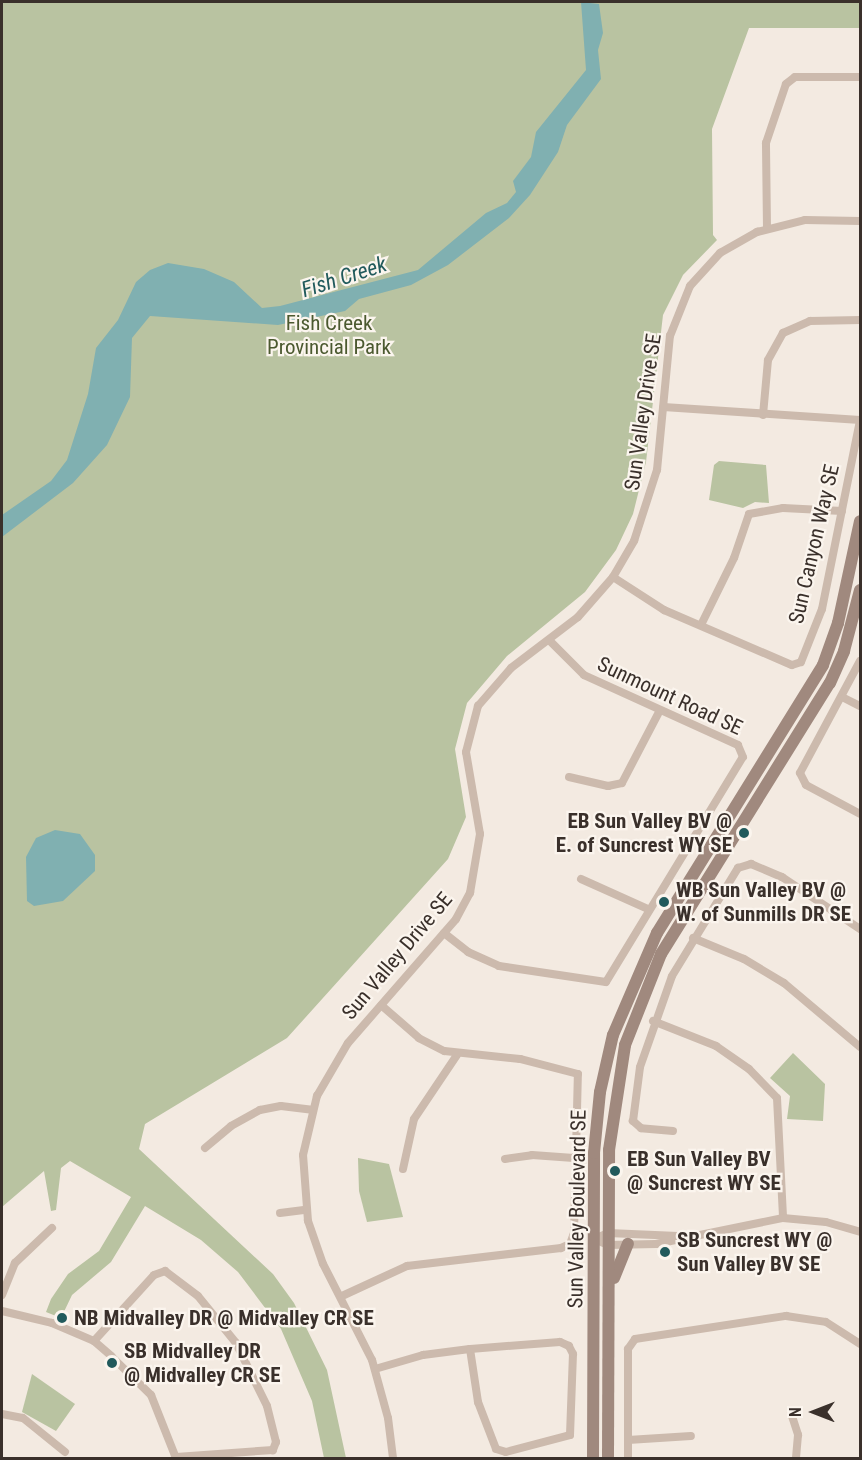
<!DOCTYPE html>
<style>
body{margin:0}
#map{position:relative;width:862px;height:1460px;overflow:hidden;background:#f3eae1;font-family:"Roboto Condensed",sans-serif}
div>[style]{position:absolute}
.green>*{inset:0;background:#b9c3a1}
.water>*{inset:0;background:#80b0b1}
.street>*{height:8px;margin:-4px;padding:0 4px;transform-origin:4px;border-radius:4px;background:#ccbaad}
.secondary>*{height:12px;margin:-6px;padding:0 6px;transform-origin:6px;border-radius:6px;background:#a0897e}
.dots>*{width:16px;height:16px;translate:-50% -50%;box-sizing:border-box;border:3px solid #fbf5ee;border-radius:50%}
span{translate:-50% -50%;white-space:nowrap;text-align:center;line-height:1.15;-webkit-text-stroke:4.5px #fbf5ee;paint-order:stroke}
.park-label{font-size:21px;color:#4b592f}
.street-label{font-size:21px;color:#3a302b}
.poi-label{font-size:21px;color:#3a302b;font-weight:700}
.right{translate:-100% -50%;text-align:right}
.left{translate:0 -50%;text-align:left}
.water-label{font-size:22px;color:#215a5c;font-style:italic}
.frame{position:absolute;inset:0;border:3px solid #3a302b;pointer-events:none}
.north{position:absolute;left:784px;top:1382px;width:60px;height:60px;-webkit-text-stroke:4px #fbf5ee;paint-order:stroke;rotate:270deg;font-size:16px;font-weight:700;line-height:24px;text-align:center;color:#3a302b}
.north::after{content:'';display:block;margin:auto;width:21px;height:27px;background:#3a302b;clip-path:polygon(50% 0,100% 100%,50% 72%,0 100%)}
</style>
<div id="map">
<div class="green">
<div style="clip-path:polygon(2px 2px,860px 2px,860px 28px,749px 28px,712px 129px,713px 235px,717px 240px,683px 275px,663px 315px,646px 462px,633px 514px,616px 550px,585px 592px,507px 656px,467px 703px,455px 749px,466px 817px,448px 859px,287px 1038px,145px 1124px,139px 1149px,273px 1274px,294px 1303px,327px 1370px,346px 1458px,324px 1458px,312px 1401px,281px 1329px,238px 1272px,201px 1240px,145px 1206px,111px 1262px,72px 1295px,61px 1318px,46px 1312px,51px 1299px,68px 1274px,99px 1251px,131px 1197px,70px 1161px,61px 1168px,56px 1210px,51px 1211px,44px 1171px,2px 1207px)"></div>
<div style="clip-path:polygon(719px 461px,766px 465px,769px 503px,755px 502px,743px 508px,709px 500px,714px 465px)"></div>
<div style="clip-path:polygon(793px 1053px,825px 1084px,823px 1121px,787px 1119px,790px 1096px,770px 1078px)"></div>
<div style="clip-path:polygon(358px 1158px,389px 1164px,403px 1217px,367px 1222px,359px 1191px)"></div>
<div style="clip-path:polygon(32px 1374px,75px 1404px,56px 1431px,22px 1412px)"></div>
</div>
<div class="water">
<div style="clip-path:polygon(581px 2px,599px 4px,603px 33px,598px 50px,601px 79px,567px 125px,558px 152px,530px 195px,509px 218px,448px 265px,411px 285px,359px 299px,345px 311px,278px 325px,150px 316px,132px 338px,130px 397px,107px 445px,73px 483px,2px 537px,2px 515px,51px 481px,67px 460px,88px 394px,96px 348px,118px 320px,136px 282px,150px 270px,168px 263px,204px 269px,234px 282px,262px 308px,280px 306px,418px 270px,486px 213px,507px 203px,516px 192px,513px 181px,531px 157px,536px 132px,586px 70px)"></div>
<div style="clip-path:polygon(55px 830px,80px 834px,95px 855px,95px 871px,63px 901px,34px 906px,27px 901px,26px 857px,36px 838px)"></div>
</div>
<div class="street">
<div style="left:767px;top:228px;width:85px;rotate:-90.7deg"></div>
<div style="left:766px;top:143px;width:62px;rotate:-71.3deg"></div>
<div style="left:786px;top:84px;width:11px;rotate:-38deg"></div>
<div style="left:795px;top:77px;width:65px"></div>
<div style="left:763px;top:415px;width:55px;rotate:-84.8deg"></div>
<div style="left:768px;top:360px;width:31px;rotate:-61deg"></div>
<div style="left:783px;top:333px;width:30px;rotate:-24deg"></div>
<div style="left:810px;top:321px;width:50px;rotate:-1.1deg"></div>
<div style="left:613px;top:577px;width:61px;rotate:32.9deg"></div>
<div style="left:664px;top:610px;width:139px;rotate:23.3deg"></div>
<div style="left:792px;top:665px;width:9px;rotate:-18deg"></div>
<div style="left:801px;top:662px;width:57px;rotate:-68.4deg"></div>
<div style="left:822px;top:609px;width:193px;rotate:-78.6deg"></div>
<div style="left:860px;top:420px;width:197px;rotate:-176.2deg"></div>
<div style="left:701px;top:625px;width:75px;rotate:-63.8deg"></div>
<div style="left:734px;top:558px;width:46px;rotate:-71.2deg"></div>
<div style="left:749px;top:514px;width:35px;rotate:-10deg"></div>
<div style="left:783px;top:508px;width:59px;rotate:2.9deg"></div>
<div style="left:860px;top:661px;width:127px;rotate:118.2deg"></div>
<div style="left:800px;top:773px;width:13px;rotate:63deg"></div>
<div style="left:806px;top:785px;width:61px;rotate:28.2deg"></div>
<div style="left:844px;top:698px;width:18px;rotate:27deg"></div>
<div style="left:569px;top:777px;width:40px;rotate:13deg"></div>
<div style="left:608px;top:786px;width:14px;rotate:-12deg"></div>
<div style="left:622px;top:783px;width:80px;rotate:-62.5deg"></div>
<div style="left:581px;top:879px;width:73px;rotate:24.1deg"></div>
<div style="left:444px;top:933px;width:31px;rotate:38deg"></div>
<div style="left:468px;top:952px;width:34px;rotate:24deg"></div>
<div style="left:499px;top:966px;width:108px;rotate:8.5deg"></div>
<div style="left:606px;top:982px;width:263px;rotate:-58.7deg"></div>
<div style="left:743px;top:757px;width:13px;rotate:-113deg"></div>
<div style="left:738px;top:745px;width:169px;rotate:-155.6deg"></div>
<div style="left:584px;top:675px;width:49px;rotate:-135deg"></div>
<div style="left:693px;top:938px;width:55px;rotate:22.4deg"></div>
<div style="left:744px;top:959px;width:47px;rotate:31deg"></div>
<div style="left:784px;top:983px;width:99px;rotate:40.1deg"></div>
<div style="left:653px;top:1021px;width:68px;rotate:21.6deg"></div>
<div style="left:716px;top:1046px;width:40px;rotate:34.9deg"></div>
<div style="left:749px;top:1069px;width:40px;rotate:46deg"></div>
<div style="left:777px;top:1098px;width:120px;rotate:87.1deg"></div>
<div style="left:673px;top:1131px;width:32px;rotate:-175deg"></div>
<div style="left:641px;top:1128px;width:11px;rotate:-139deg"></div>
<div style="left:633px;top:1121px;width:54px;rotate:-82.6deg"></div>
<div style="left:640px;top:1067px;width:96px;rotate:-70.6deg"></div>
<div style="left:672px;top:976px;width:127px;rotate:-58.6deg"></div>
<div style="left:738px;top:868px;width:14px;rotate:-17deg"></div>
<div style="left:751px;top:864px;width:34px;rotate:23deg"></div>
<div style="left:782px;top:877px;width:94px;rotate:33.7deg"></div>
<div style="left:205px;top:1148px;width:34px;rotate:-40deg"></div>
<div style="left:231px;top:1126px;width:33px;rotate:-29deg"></div>
<div style="left:260px;top:1110px;width:21px;rotate:-11deg"></div>
<div style="left:281px;top:1106px;width:31px;rotate:7deg"></div>
<div style="left:505px;top:1159px;width:27px;rotate:-8deg"></div>
<div style="left:532px;top:1155px;width:42px;rotate:4.1deg"></div>
<div style="left:403px;top:1169px;width:51px;rotate:-77.6deg"></div>
<div style="left:414px;top:1119px;width:77px;rotate:-56.1deg"></div>
<div style="left:280px;top:1213px;width:26px;rotate:-7deg"></div>
<div style="left:594px;top:1239px;width:15px;rotate:23deg"></div>
<div style="left:608px;top:1245px;width:48px;rotate:-1.2deg"></div>
<div style="left:656px;top:1244px;width:130px;rotate:-11.6deg"></div>
<div style="left:783px;top:1218px;width:43px;rotate:5.3deg"></div>
<div style="left:826px;top:1222px;width:35px;rotate:16deg"></div>
<div style="left:594px;top:1239px;width:15px;rotate:-23deg"></div>
<div style="left:608px;top:1233px;width:70px;rotate:2.5deg"></div>
<div style="left:2px;top:1295px;width:35px;rotate:-68deg"></div>
<div style="left:15px;top:1263px;width:51px;rotate:-43.4deg"></div>
<div style="left:342px;top:1296px;width:72px;rotate:-24.8deg"></div>
<div style="left:407px;top:1266px;width:155px;rotate:-6.7deg"></div>
<div style="left:561px;top:1248px;width:10px;rotate:-24deg"></div>
<div style="left:570px;top:1244px;width:12px;rotate:-70deg"></div>
<div style="left:574px;top:1233px;width:159px;rotate:-88.6deg"></div>
<div style="left:578px;top:1074px;width:60px;rotate:-165.5deg"></div>
<div style="left:520px;top:1059px;width:76px;rotate:-174deg"></div>
<div style="left:444px;top:1051px;width:28px;rotate:-153deg"></div>
<div style="left:419px;top:1038px;width:50px;rotate:-139deg"></div>
<div style="left:2px;top:1311px;width:51px;rotate:13.5deg"></div>
<div style="left:52px;top:1323px;width:46px;rotate:23.2deg"></div>
<div style="left:94px;top:1341px;width:23px;rotate:41deg"></div>
<div style="left:111px;top:1356px;width:56px;rotate:44.3deg"></div>
<div style="left:151px;top:1395px;width:68px;rotate:68.4deg"></div>
<div style="left:94px;top:1341px;width:89px;rotate:-47.7deg"></div>
<div style="left:154px;top:1275px;width:12px;rotate:-20deg"></div>
<div style="left:165px;top:1271px;width:41px;rotate:37.1deg"></div>
<div style="left:198px;top:1296px;width:60px;rotate:51deg"></div>
<div style="left:236px;top:1343px;width:70px;rotate:63.8deg"></div>
<div style="left:267px;top:1406px;width:37px;rotate:76deg"></div>
<div style="left:276px;top:1442px;width:9px;rotate:111deg"></div>
<div style="left:273px;top:1450px;width:97px;rotate:175.9deg"></div>
<div style="left:375px;top:1369px;width:50px;rotate:-16.3deg"></div>
<div style="left:423px;top:1355px;width:47px;rotate:-7.3deg"></div>
<div style="left:470px;top:1349px;width:54px;rotate:81.4deg"></div>
<div style="left:478px;top:1402px;width:50px;rotate:69deg"></div>
<div style="left:496px;top:1449px;width:10px;rotate:17deg"></div>
<div style="left:506px;top:1452px;width:66px;rotate:-14.9deg"></div>
<div style="left:570px;top:1435px;width:81px;rotate:-87.9deg"></div>
<div style="left:573px;top:1354px;width:9px;rotate:-117deg"></div>
<div style="left:569px;top:1346px;width:10px;rotate:-156deg"></div>
<div style="left:560px;top:1342px;width:90px;rotate:175.6deg"></div>
<div style="left:791px;top:1413px;width:23px;rotate:72deg"></div>
<div style="left:798px;top:1435px;width:23px;rotate:95deg"></div>
<div style="left:2px;top:1414px;width:21px;rotate:11deg"></div>
<div style="left:23px;top:1418px;width:54px;rotate:39deg"></div>
<div style="left:628px;top:1440px;width:63px;rotate:-3.6deg"></div>
<div style="left:393px;top:1458px;width:40px;rotate:-97.1deg"></div>
<div style="left:388px;top:1418px;width:60px;rotate:-105.4deg"></div>
<div style="left:372px;top:1360px;width:108px;rotate:-117deg"></div>
<div style="left:323px;top:1264px;width:46px;rotate:-109.2deg"></div>
<div style="left:308px;top:1221px;width:66px;rotate:-94.3deg"></div>
<div style="left:303px;top:1155px;width:61px;rotate:-76.7deg"></div>
<div style="left:317px;top:1096px;width:61px;rotate:-59.7deg"></div>
<div style="left:348px;top:1043px;width:164px;rotate:-48.9deg"></div>
<div style="left:456px;top:919px;width:30px;rotate:-62deg"></div>
<div style="left:470px;top:893px;width:60px;rotate:-80.4deg"></div>
<div style="left:480px;top:834px;width:83px;rotate:-99.7deg"></div>
<div style="left:466px;top:752px;width:48px;rotate:-75.4deg"></div>
<div style="left:478px;top:706px;width:50px;rotate:-49deg"></div>
<div style="left:511px;top:668px;width:84px;rotate:-37.3deg"></div>
<div style="left:578px;top:617px;width:53px;rotate:-48.8deg"></div>
<div style="left:613px;top:577px;width:42px;rotate:-59.7deg"></div>
<div style="left:634px;top:541px;width:75px;rotate:-72.1deg"></div>
<div style="left:657px;top:470px;width:135px;rotate:-84.5deg"></div>
<div style="left:670px;top:336px;width:54px;rotate:-68.2deg"></div>
<div style="left:690px;top:286px;width:45px;rotate:-47.7deg"></div>
<div style="left:720px;top:253px;width:43px;rotate:-29.6deg"></div>
<div style="left:757px;top:232px;width:49px;rotate:-14deg"></div>
<div style="left:805px;top:220px;width:55px;rotate:1deg"></div>
<div style="left:628px;top:1458px;width:109px;rotate:-90deg"></div>
<div style="left:628px;top:1349px;width:12px;rotate:-55deg"></div>
<div style="left:635px;top:1339px;width:153px;rotate:-8.7deg"></div>
<div style="left:786px;top:1316px;width:40px;rotate:8.5deg"></div>
<div style="left:826px;top:1322px;width:40px;rotate:32.9deg"></div>
</div>
<div class="secondary">
<div style="left:614px;top:1278px;width:37px;rotate:-68deg"></div>
<div style="left:593px;top:1458px;width:305px;rotate:-89.8deg"></div>
<div style="left:594px;top:1153px;width:61px;rotate:-84.4deg"></div>
<div style="left:600px;top:1092px;width:58px;rotate:-77.2deg"></div>
<div style="left:613px;top:1035px;width:111px;rotate:-66.7deg"></div>
<div style="left:657px;top:933px;width:315px;rotate:-58.2deg"></div>
<div style="left:823px;top:665px;width:45px;rotate:-70.3deg"></div>
<div style="left:838px;top:623px;width:104px;rotate:-77.8deg"></div>
<div style="left:608px;top:1458px;width:308px;rotate:-89.8deg"></div>
<div style="left:609px;top:1150px;width:106px;rotate:-81.3deg"></div>
<div style="left:625px;top:1045px;width:98px;rotate:-68.4deg"></div>
<div style="left:661px;top:954px;width:319px;rotate:-58.1deg"></div>
<div style="left:830px;top:683px;width:35px;rotate:-66deg"></div>
<div style="left:844px;top:651px;width:63px;rotate:-75.3deg"></div>
</div>
<div class="dots">
<div style="left:744px;top:833px;background:#215a5c"></div>
<div style="left:664px;top:902px;background:#215a5c"></div>
<div style="left:615px;top:1171px;background:#215a5c"></div>
<div style="left:665px;top:1252px;background:#215a5c"></div>
<div style="left:62px;top:1318px;background:#215a5c"></div>
<div style="left:112px;top:1363px;background:#215a5c"></div>
</div>
<div class="park-label">
<span style="left:329px;top:335px">Fish Creek<br>Provincial Park</span>
</div>
<div class="street-label">
<span style="left:643px;top:412px;rotate:-82deg">Sun Valley Drive SE</span>
<span style="left:814px;top:544px;rotate:-77deg">Sun Canyon Way SE</span>
<span style="left:670px;top:696px;rotate:25deg">Sunmount Road SE</span>
<span style="left:397px;top:956px;rotate:-50deg">Sun Valley Drive SE</span>
<span style="left:577px;top:1209px;rotate:-89deg">Sun Valley Boulevard SE</span>
</div>
<div class="poi-label">
<span class="right" style="left:732px;top:833px">EB Sun Valley BV @<br>E. of Suncrest WY SE</span>
<span class="left" style="left:676px;top:902px">WB Sun Valley BV @<br>W. of Sunmills DR SE</span>
<span class="left" style="left:627px;top:1171px">EB Sun Valley BV<br>@ Suncrest WY SE</span>
<span class="left" style="left:677px;top:1252px">SB Suncrest WY @<br>Sun Valley BV SE</span>
<span class="left" style="left:74px;top:1318px">NB Midvalley DR @ Midvalley CR SE</span>
<span class="left" style="left:124px;top:1363px">SB Midvalley DR<br>@ Midvalley CR SE</span>
</div>
<div class="water-label">
<span style="left:344px;top:277px;rotate:-18deg">Fish Creek</span>
</div>
<div class="frame"></div>
<div class="north">N</div>
</div>
